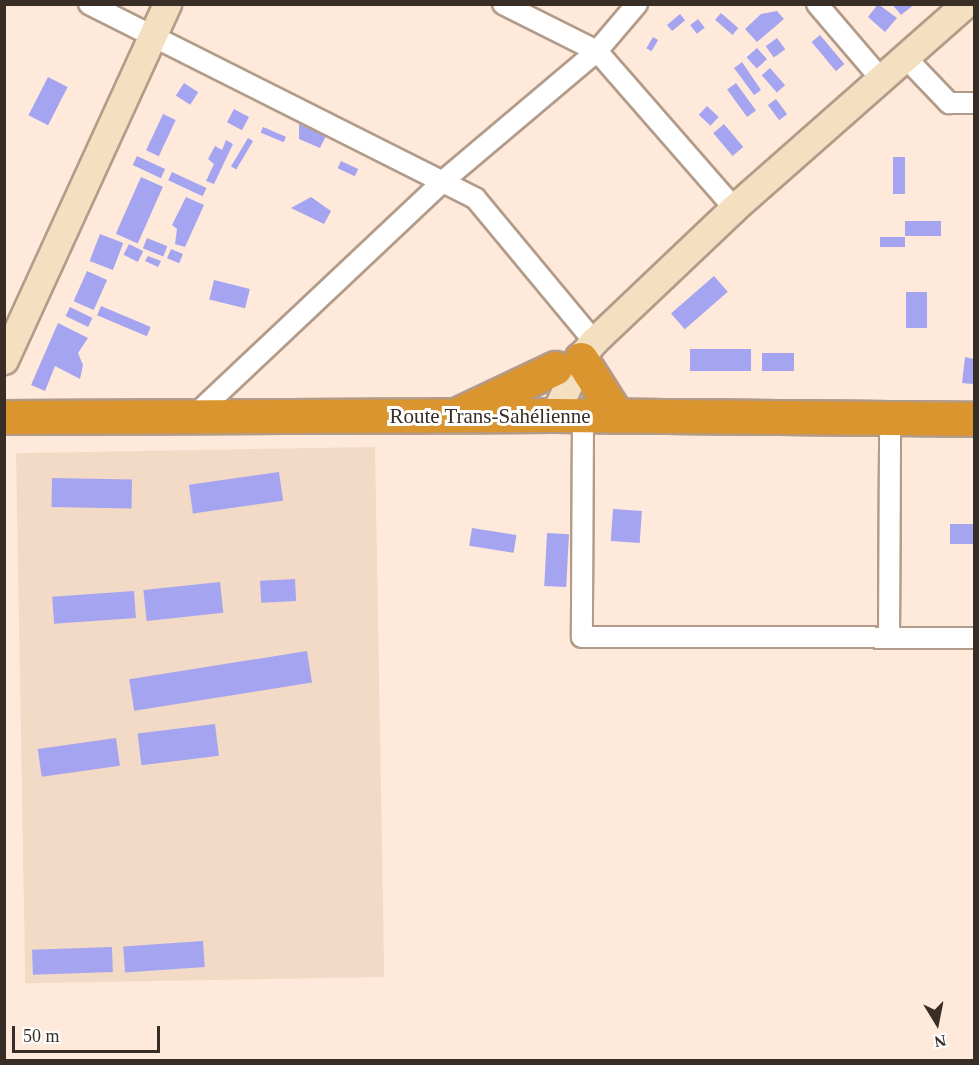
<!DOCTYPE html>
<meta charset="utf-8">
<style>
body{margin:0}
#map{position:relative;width:979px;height:1065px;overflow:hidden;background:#fee9da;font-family:"Times New Roman",serif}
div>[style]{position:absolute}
.built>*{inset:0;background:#f3dac6;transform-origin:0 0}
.building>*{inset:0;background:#a5a4f0;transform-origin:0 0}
.roads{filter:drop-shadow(2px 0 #b39b89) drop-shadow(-2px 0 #b39b89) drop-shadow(0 2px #b39b89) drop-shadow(0 -2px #b39b89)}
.street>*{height:20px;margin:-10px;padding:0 10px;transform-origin:10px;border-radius:10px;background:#fff}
.secondary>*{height:27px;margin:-13.5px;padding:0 13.5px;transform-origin:13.5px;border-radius:13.5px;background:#f4dfc0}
.highway>*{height:33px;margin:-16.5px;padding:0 16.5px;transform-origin:16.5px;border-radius:16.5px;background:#da952e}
span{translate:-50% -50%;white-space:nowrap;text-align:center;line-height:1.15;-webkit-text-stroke:6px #fff;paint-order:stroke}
.street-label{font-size:21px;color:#382e26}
.frame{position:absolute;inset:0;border:6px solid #382e26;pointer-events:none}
.north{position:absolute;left:907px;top:993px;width:60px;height:60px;-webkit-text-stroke:4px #fff;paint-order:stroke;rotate:170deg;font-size:16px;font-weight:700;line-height:24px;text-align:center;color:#382e26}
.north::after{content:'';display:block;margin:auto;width:21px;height:27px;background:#382e26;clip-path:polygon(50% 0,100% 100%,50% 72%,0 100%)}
.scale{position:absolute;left:12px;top:1026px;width:148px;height:27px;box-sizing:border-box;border:3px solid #382e26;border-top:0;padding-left:8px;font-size:18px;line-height:21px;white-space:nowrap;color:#382e26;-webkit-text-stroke:4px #fff;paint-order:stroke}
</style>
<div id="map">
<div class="built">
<div style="left:375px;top:447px;width:530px;height:359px;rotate:89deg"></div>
</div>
<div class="building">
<div style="clip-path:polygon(878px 4px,897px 18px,885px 32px,868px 17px)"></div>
<div style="clip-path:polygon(892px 4px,915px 4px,901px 15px)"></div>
<div style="clip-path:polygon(777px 11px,784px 19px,757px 42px,745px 29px,761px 14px)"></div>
<div style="left:721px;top:13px;width:23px;height:9px;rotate:41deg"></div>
<div style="left:680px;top:14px;width:8px;height:17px;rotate:50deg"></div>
<div style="left:698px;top:19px;width:11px;height:10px;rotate:52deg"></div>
<div style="left:820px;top:35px;width:38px;height:11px;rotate:50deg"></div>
<div style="left:653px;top:37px;width:6px;height:13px;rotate:31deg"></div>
<div style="left:777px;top:38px;width:14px;height:14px;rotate:54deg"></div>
<div style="left:757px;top:48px;width:15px;height:14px;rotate:48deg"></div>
<div style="clip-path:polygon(742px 62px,761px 90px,754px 95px,734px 68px)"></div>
<div style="left:770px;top:68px;width:23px;height:11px;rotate:49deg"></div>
<div style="left:48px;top:77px;width:22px;height:43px;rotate:27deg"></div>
<div style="left:184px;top:83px;width:17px;height:15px;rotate:33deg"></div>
<div style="left:736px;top:83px;width:34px;height:11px;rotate:54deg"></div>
<div style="left:776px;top:99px;width:19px;height:10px;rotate:54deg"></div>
<div style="left:707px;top:106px;width:16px;height:12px;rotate:43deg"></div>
<div style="left:234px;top:109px;width:17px;height:15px;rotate:28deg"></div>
<div style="left:163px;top:114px;width:14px;height:40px;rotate:25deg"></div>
<div style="clip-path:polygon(299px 124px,326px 136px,320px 148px,299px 139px)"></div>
<div style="left:724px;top:124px;width:30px;height:14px;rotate:50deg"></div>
<div style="left:263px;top:127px;width:25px;height:6px;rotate:23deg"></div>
<div style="left:248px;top:138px;width:6px;height:33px;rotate:31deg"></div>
<div style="clip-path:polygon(226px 140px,233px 144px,214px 184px,206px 181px,214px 164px,208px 159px,215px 146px,222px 150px)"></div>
<div style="left:137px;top:156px;width:31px;height:10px;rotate:25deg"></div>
<div style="left:893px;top:157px;width:12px;height:37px"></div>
<div style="left:341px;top:161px;width:19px;height:8px;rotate:25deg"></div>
<div style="left:172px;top:172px;width:38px;height:9px;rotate:25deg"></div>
<div style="left:141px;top:177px;width:24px;height:62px;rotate:24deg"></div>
<div style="clip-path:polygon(186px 197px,204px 205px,185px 247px,175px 244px,177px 229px,172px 225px)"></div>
<div style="clip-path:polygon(311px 197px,331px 211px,324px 224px,291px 208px)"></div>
<div style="left:941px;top:221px;width:15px;height:36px;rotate:90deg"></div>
<div style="left:100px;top:234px;width:25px;height:29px;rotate:21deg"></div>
<div style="left:880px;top:237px;width:25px;height:10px"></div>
<div style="left:147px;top:238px;width:22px;height:11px;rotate:22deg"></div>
<div style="left:129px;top:244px;width:16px;height:12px;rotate:27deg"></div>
<div style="left:171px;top:249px;width:13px;height:10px;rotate:23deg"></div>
<div style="clip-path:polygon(148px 256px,161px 261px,158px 267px,145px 261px)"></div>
<div style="left:87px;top:271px;width:22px;height:33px;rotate:24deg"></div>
<div style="left:714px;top:276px;width:21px;height:57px;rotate:49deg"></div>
<div style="left:214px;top:280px;width:37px;height:20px;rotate:14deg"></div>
<div style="left:906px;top:292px;width:21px;height:36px"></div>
<div style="left:101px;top:306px;width:54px;height:10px;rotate:23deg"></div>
<div style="left:70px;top:307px;width:25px;height:10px;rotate:26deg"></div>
<div style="clip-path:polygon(58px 323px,88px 338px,78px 353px,83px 365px,80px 379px,55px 366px,45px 391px,31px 385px)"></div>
<div style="left:751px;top:349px;width:22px;height:61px;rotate:90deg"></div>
<div style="left:762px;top:353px;width:32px;height:18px"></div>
<div style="clip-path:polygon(965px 357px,974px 359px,973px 384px,962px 383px)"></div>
<div style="left:279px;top:472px;width:29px;height:91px;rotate:82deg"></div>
<div style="left:52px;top:478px;width:80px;height:29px;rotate:1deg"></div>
<div style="left:613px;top:509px;width:29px;height:32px;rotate:4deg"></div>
<div style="left:950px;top:524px;width:24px;height:20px"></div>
<div style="left:472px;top:528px;width:45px;height:18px;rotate:9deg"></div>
<div style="left:547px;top:533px;width:22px;height:53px;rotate:3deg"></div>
<div style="left:295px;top:579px;width:22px;height:35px;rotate:87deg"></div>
<div style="left:220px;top:582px;width:31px;height:77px;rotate:84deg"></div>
<div style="left:134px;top:591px;width:27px;height:82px;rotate:86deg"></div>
<div style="left:307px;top:651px;width:32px;height:180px;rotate:81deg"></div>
<div style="left:215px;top:724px;width:32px;height:78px;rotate:83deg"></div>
<div style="left:116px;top:738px;width:28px;height:79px;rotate:82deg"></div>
<div style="left:203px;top:941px;width:26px;height:80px;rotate:86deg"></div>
<div style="left:112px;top:947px;width:25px;height:80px;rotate:88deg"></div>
</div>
<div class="roads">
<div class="street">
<div style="left:89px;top:4px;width:433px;rotate:26.7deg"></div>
<div style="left:476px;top:199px;width:185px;rotate:50.3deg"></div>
<div style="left:503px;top:4px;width:105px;rotate:26.6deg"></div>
<div style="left:597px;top:51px;width:208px;rotate:48.9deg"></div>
<div style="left:817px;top:4px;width:99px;rotate:49.5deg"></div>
<div style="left:905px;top:57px;width:64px;rotate:46.3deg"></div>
<div style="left:949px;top:103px;width:25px"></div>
<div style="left:194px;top:416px;width:341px;rotate:-43.3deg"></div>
<div style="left:442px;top:182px;width:203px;rotate:-40.2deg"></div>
<div style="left:597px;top:51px;width:62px;rotate:-49.6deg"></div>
<div style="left:583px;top:416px;width:221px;rotate:90.3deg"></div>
<div style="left:582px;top:637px;width:392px;rotate:0.1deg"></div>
<div style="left:889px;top:638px;width:218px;rotate:-89.7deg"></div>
</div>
<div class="secondary">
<div style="left:4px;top:360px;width:392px;rotate:-65.4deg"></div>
<div style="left:554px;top:415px;width:68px;rotate:-64.6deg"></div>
<div style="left:583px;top:354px;width:17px;rotate:-50deg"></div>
<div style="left:594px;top:341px;width:193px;rotate:-43.5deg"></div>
<div style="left:734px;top:208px;width:308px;rotate:-41.4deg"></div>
</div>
<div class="highway">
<div style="left:581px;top:359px;width:67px;rotate:57.7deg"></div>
<div style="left:462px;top:412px;width:103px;rotate:-25.3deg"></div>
<div style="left:4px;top:417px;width:550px;rotate:-0.21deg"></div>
<div style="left:554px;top:415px;width:420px;rotate:0.5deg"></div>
</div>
</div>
<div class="street-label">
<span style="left:490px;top:416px">Route Trans-Sahélienne</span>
</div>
<div class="frame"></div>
<div class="north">N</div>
<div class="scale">50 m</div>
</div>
